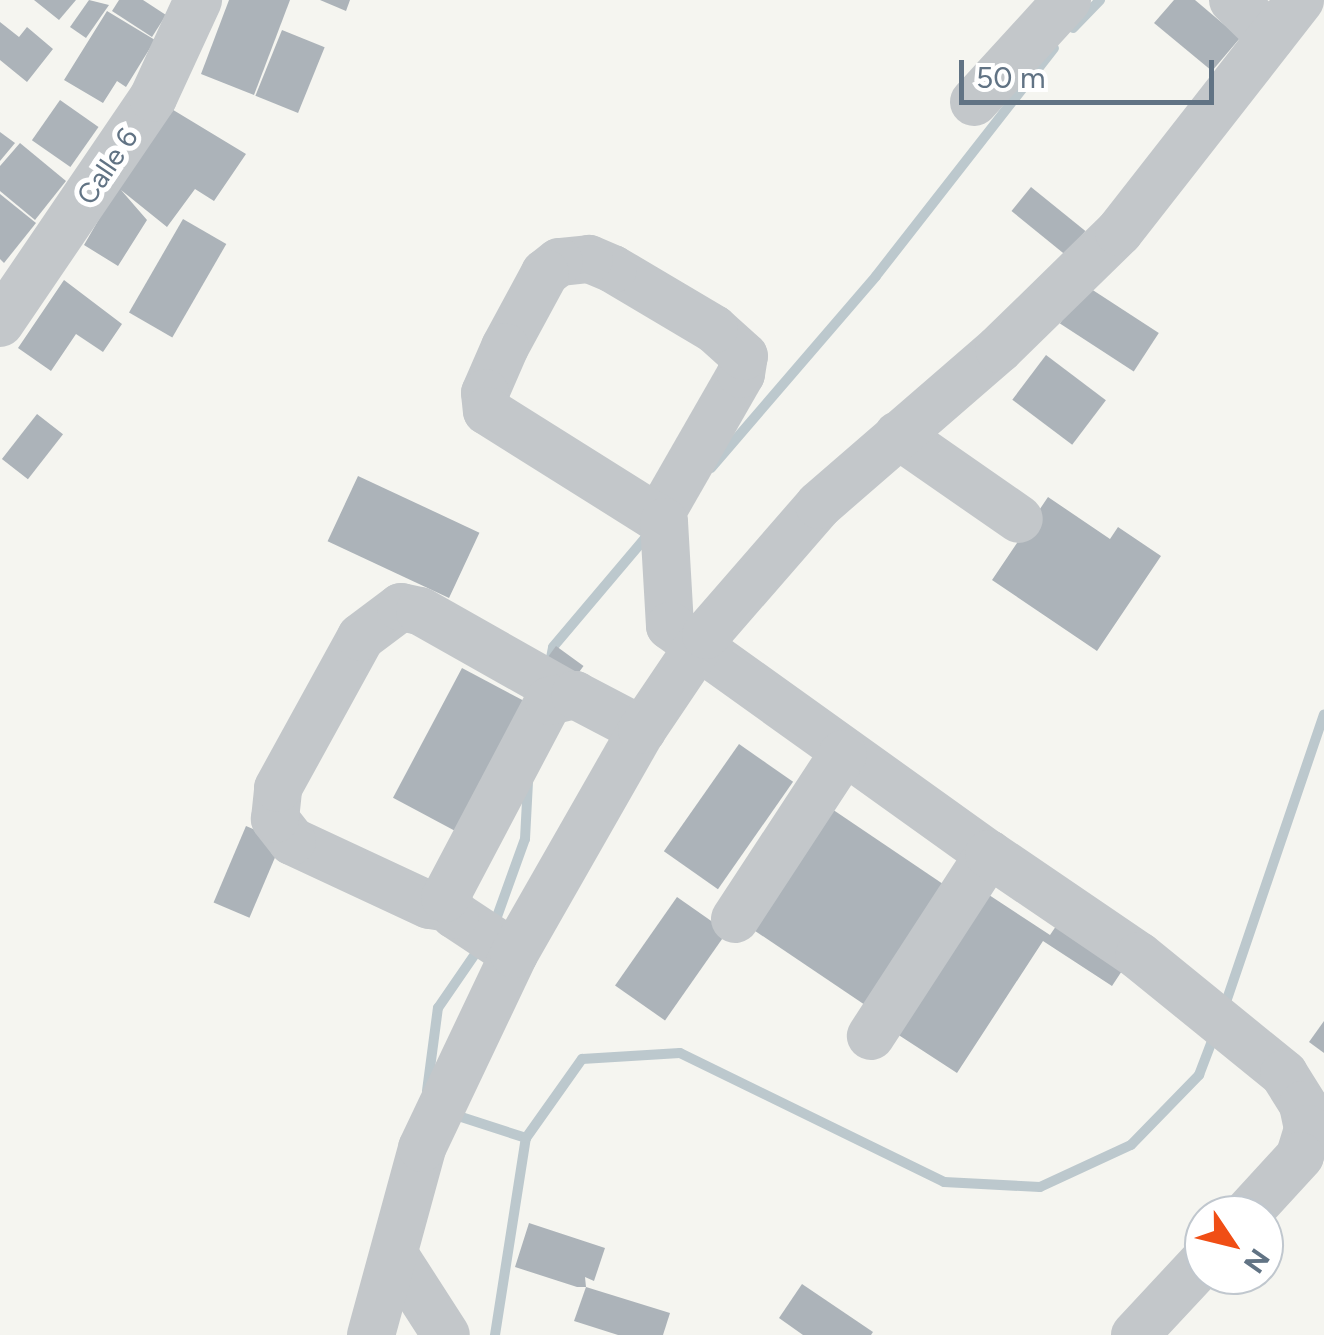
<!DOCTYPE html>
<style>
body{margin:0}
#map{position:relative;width:1324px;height:1335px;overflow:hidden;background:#f5f5f0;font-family:Figtree,sans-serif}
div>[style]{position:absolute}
.stream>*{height:10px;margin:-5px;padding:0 5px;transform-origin:5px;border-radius:5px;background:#bcc8cd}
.building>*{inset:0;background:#acb3b9;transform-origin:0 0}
.minor>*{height:48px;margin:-24px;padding:0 24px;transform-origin:24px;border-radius:24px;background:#c3c7ca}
span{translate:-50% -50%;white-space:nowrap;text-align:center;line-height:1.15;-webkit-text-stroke:10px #fff;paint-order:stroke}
.street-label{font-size:28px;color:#617384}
.north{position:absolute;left:1184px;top:1195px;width:100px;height:100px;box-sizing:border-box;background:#fff;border:2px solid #c0c7ce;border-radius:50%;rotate:125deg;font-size:28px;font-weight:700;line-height:40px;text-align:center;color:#617384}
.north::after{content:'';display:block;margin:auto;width:35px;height:45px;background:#f04e15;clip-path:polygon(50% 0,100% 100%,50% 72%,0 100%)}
.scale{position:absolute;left:959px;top:60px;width:255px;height:45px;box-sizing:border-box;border:5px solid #617384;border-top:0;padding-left:12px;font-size:30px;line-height:35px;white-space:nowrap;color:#617384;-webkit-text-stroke:8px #fff;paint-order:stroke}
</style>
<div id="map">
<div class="stream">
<div style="left:1073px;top:28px;width:39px;rotate:-46deg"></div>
<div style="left:711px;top:468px;width:253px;rotate:-49.3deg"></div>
<div style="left:876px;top:276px;width:289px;rotate:-52deg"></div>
<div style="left:550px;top:663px;width:16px;rotate:-79deg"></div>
<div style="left:553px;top:647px;width:152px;rotate:-49.8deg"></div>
<div style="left:494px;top:925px;width:91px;rotate:-70.2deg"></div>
<div style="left:525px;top:839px;width:57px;rotate:-87deg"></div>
<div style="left:1224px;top:1008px;width:310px;rotate:-71.2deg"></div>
<div style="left:427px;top:1091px;width:84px;rotate:-82.5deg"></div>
<div style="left:438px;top:1008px;width:74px;rotate:-55.5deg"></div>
<div style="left:452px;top:1114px;width:78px;rotate:18deg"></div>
<div style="left:495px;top:1335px;width:199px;rotate:-81.1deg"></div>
<div style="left:526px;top:1138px;width:97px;rotate:-54.7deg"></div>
<div style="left:582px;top:1059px;width:98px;rotate:-3.5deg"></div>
<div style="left:680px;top:1053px;width:294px;rotate:26deg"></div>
<div style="left:944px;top:1182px;width:96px;rotate:3deg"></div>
<div style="left:1040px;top:1187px;width:100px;rotate:-24.8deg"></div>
<div style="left:1131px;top:1145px;width:98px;rotate:-45.8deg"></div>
<div style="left:1199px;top:1075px;width:45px;rotate:-69.1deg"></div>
</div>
<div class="building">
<div style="clip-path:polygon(34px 0,76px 0,59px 20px)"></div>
<div style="clip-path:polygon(89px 0,109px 5px,86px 38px,70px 27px)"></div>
<div style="clip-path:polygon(119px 0,143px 0,166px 15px,152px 37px,112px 11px)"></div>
<div style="clip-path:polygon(229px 0,290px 0,254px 95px,201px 74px)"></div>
<div style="clip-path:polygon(320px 0,350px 0,346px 11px)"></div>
<div style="clip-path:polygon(1174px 0,1195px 0,1240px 38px,1212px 71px,1154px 23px)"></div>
<div style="clip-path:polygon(107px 11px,155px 40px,126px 87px,117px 81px,103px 103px,64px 80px)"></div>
<div style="clip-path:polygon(0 22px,19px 37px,27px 27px,53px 49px,27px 82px,0 60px)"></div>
<div style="left:282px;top:30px;width:46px;height:71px;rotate:22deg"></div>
<div style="left:60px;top:100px;width:47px;height:49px;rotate:35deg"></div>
<div style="clip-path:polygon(165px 105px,246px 154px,214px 201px,195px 189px,167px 227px,121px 190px,147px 220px,118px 266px,84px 245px)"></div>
<div style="clip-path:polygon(0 132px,15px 143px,0 161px)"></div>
<div style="clip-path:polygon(20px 143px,66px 181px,35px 220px,0 191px,0 166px)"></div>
<div style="left:1031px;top:187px;width:70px;height:31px;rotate:39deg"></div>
<div style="clip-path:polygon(0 194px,36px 223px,4px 263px,0 259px)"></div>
<div style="left:183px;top:219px;width:50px;height:108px;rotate:30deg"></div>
<div style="clip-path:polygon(64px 280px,122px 324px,103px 352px,76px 334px,51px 371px,18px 348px)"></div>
<div style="left:1085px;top:285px;width:88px;height:46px;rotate:33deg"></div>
<div style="left:1046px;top:355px;width:75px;height:56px;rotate:37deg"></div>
<div style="left:37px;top:414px;width:33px;height:57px;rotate:38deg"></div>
<div style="left:358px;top:476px;width:134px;height:72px;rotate:25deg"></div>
<div style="clip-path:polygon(1048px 497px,1110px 539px,1118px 527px,1161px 556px,1097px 651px,992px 580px)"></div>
<div style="left:556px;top:646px;width:34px;height:22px;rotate:36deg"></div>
<div style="left:462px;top:668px;width:70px;height:147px;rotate:28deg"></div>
<div style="left:739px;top:744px;width:66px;height:131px;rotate:35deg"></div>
<div style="left:826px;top:805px;width:146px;height:144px;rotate:34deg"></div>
<div style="left:246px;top:826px;width:39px;height:83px;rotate:23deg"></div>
<div style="clip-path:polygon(986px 893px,1050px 935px,1077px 895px,1143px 939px,1112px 986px,1043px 941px,957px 1073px,894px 1032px)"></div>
<div style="left:677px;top:897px;width:61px;height:108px;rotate:35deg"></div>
<div style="clip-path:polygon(1324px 1021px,1324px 1053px,1309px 1042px)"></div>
<div style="clip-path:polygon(529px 1223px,605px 1248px,594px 1281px,585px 1277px,586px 1287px,577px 1287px,515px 1267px)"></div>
<div style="clip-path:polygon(802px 1284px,873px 1332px,871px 1335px,803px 1335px,779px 1318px)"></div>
<div style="clip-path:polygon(586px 1287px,670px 1313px,663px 1335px,618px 1335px,574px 1321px)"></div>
</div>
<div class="minor">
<div style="left:1233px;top:0;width:53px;rotate:44.2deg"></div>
<div style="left:974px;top:102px;width:138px;rotate:-47.6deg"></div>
<div style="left:0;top:323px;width:272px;rotate:-55.8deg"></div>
<div style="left:153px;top:98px;width:108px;rotate:-65.3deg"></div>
<div style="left:898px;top:435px;width:147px;rotate:34.8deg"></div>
<div style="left:659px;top:517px;width:165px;rotate:-60.2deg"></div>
<div style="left:741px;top:374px;width:18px;rotate:-81deg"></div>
<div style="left:744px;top:356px;width:40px;rotate:-138deg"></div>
<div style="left:714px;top:329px;width:117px;rotate:-149.3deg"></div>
<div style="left:613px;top:269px;width:26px;rotate:-157deg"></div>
<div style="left:589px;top:259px;width:30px;rotate:174deg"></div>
<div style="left:559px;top:262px;width:18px;rotate:142deg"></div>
<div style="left:545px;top:273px;width:84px;rotate:118.4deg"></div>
<div style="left:505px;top:347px;width:50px;rotate:113.5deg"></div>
<div style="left:485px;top:393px;width:18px;rotate:84deg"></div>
<div style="left:487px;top:411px;width:209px;rotate:32.1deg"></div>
<div style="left:664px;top:522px;width:104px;rotate:86.7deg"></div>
<div style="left:670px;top:626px;width:392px;rotate:35.6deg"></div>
<div style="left:989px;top:854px;width:217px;rotate:123deg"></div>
<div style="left:989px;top:854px;width:181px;rotate:34.2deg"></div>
<div style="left:1139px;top:956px;width:187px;rotate:39.1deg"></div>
<div style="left:1284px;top:1074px;width:36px;rotate:58deg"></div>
<div style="left:1303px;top:1105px;width:25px;rotate:78deg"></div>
<div style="left:1308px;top:1129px;width:28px;rotate:107deg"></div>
<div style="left:1300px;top:1156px;width:80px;rotate:132.5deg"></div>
<div style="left:449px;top:908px;width:20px;rotate:-171deg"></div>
<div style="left:429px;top:905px;width:151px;rotate:-155deg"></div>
<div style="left:292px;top:841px;width:28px;rotate:-128deg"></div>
<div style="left:275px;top:819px;width:31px;rotate:-84deg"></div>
<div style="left:278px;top:788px;width:172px;rotate:-61.2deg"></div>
<div style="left:361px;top:637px;width:50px;rotate:-36.9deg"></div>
<div style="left:401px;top:607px;width:19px;rotate:12deg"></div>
<div style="left:420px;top:611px;width:167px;rotate:29.5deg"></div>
<div style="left:735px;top:919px;width:197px;rotate:-56.8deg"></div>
<div style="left:514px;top:954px;width:71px;rotate:-146.5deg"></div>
<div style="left:455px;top:915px;width:20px;rotate:-120deg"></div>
<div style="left:445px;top:898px;width:223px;rotate:-62.2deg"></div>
<div style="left:549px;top:701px;width:27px;rotate:-13deg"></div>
<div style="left:575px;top:695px;width:76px;rotate:27.6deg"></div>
<div style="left:397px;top:1259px;width:90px;rotate:57.2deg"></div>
<div style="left:371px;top:1335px;width:194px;rotate:-74.7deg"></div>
<div style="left:422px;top:1148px;width:215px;rotate:-64.6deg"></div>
<div style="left:514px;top:954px;width:258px;rotate:-60.3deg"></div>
<div style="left:642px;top:730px;width:115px;rotate:-56deg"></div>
<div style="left:706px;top:635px;width:172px;rotate:-49deg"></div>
<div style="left:819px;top:505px;width:238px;rotate:-40.9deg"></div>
<div style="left:999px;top:349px;width:168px;rotate:-44.3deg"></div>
<div style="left:1119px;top:232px;width:294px;rotate:-52deg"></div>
<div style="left:1135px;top:1335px;width:101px;rotate:-47deg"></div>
</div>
<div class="street-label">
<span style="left:107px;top:166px;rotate:-56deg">Calle 6</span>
</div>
<div class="north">N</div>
<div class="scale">50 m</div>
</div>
